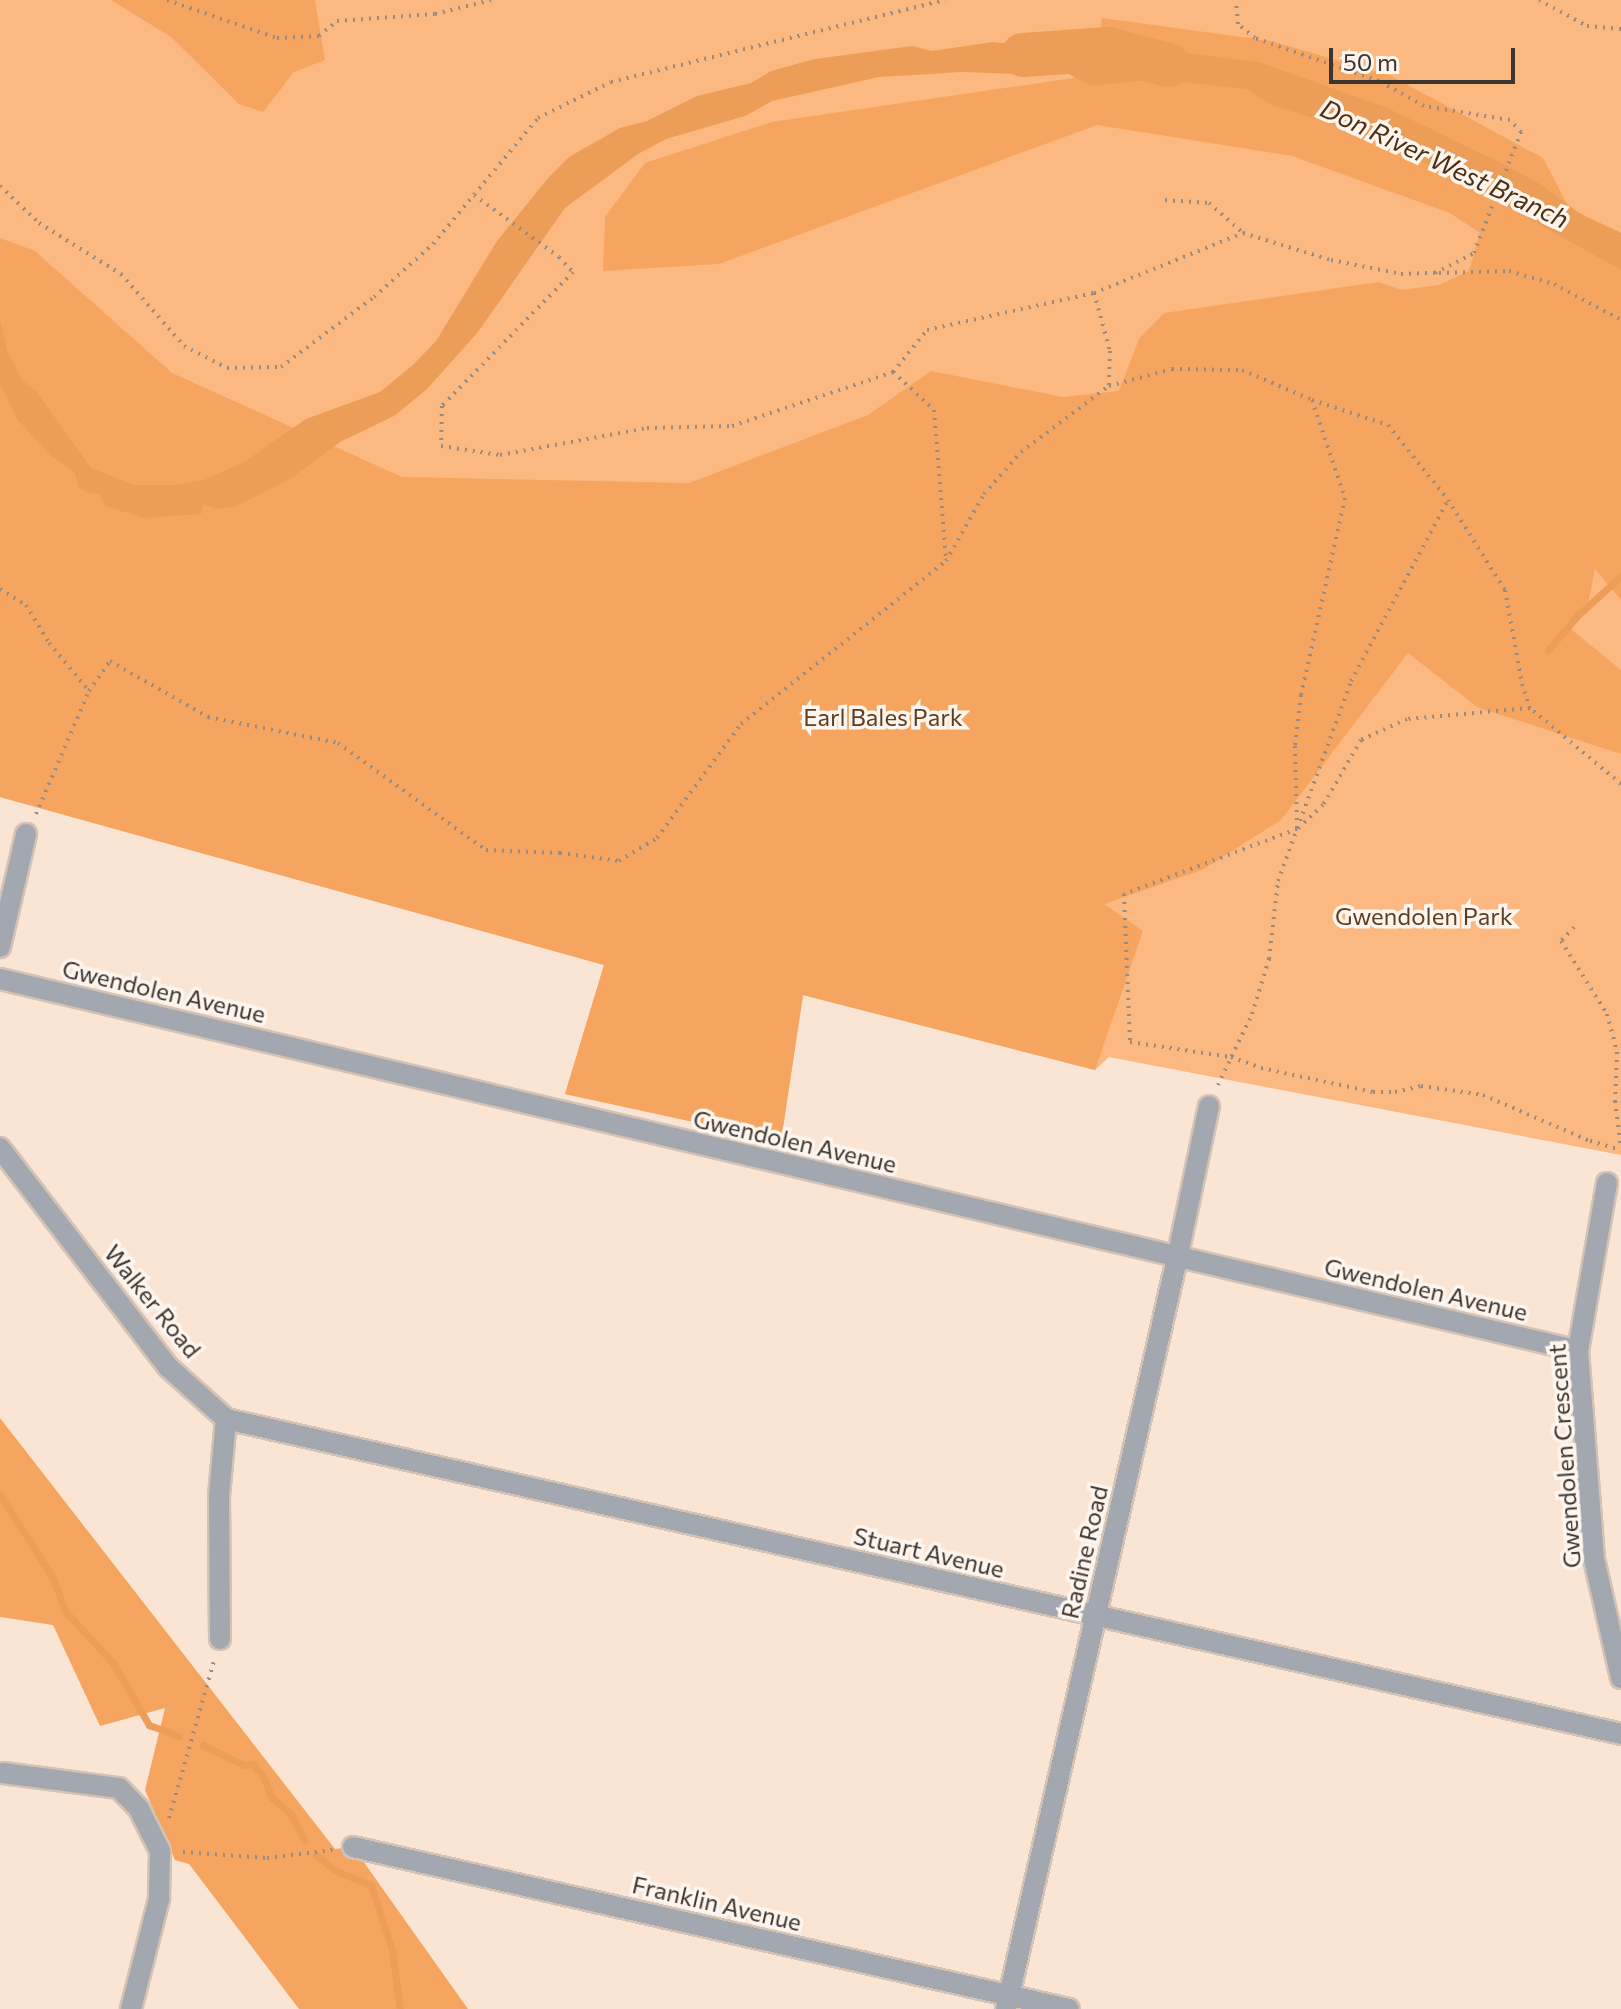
<!DOCTYPE html>
<style>
body{margin:0}
#map{position:relative;width:1621px;height:2009px;overflow:hidden;background:#fae5d5;font-family:Commissioner,sans-serif}
div>[style]{position:absolute}
.green>*{inset:0;background:#fbb981}
.forest>*{inset:0;background:#f5a55f}
.water>*{inset:0;background:#ec9d57}
.stream>*{height:7px;margin:-3.5px;padding:0 3.5px;transform-origin:3.5px;border-radius:3.5px;background:#ec9d57}
.river>*{height:44px;margin:-22px;padding:0 22px;transform-origin:22px;border-radius:22px;background:#ec9d57}
.path>*{height:4px;margin-top:-2px;transform-origin:0;background:repeating-linear-gradient(90deg,#998b80 0 2px,transparent 0 8px)}
.roads{filter:drop-shadow(2px 0 #d4c2b4) drop-shadow(-2px 0 #d4c2b4) drop-shadow(0 2px #d4c2b4) drop-shadow(0 -2px #d4c2b4)}
.minor>*{height:20px;margin:-10px;padding:0 10px;transform-origin:10px;border-radius:10px;background:#a3a7b0}
span{translate:-50% -50%;white-space:nowrap;text-align:center;line-height:1.15;-webkit-text-stroke:7px #fdf5ee;paint-order:stroke}
.park-label{font-size:24px;color:#5f3d20}
.street-label{font-size:24px;color:#3c342e}
.water-label{font-size:26px;color:#4f2f11;font-style:italic}
.scale{position:absolute;left:1329px;top:48px;width:186px;height:36px;box-sizing:border-box;border:4px solid #3c342e;border-top:0;padding-left:10px;font-size:24px;line-height:28px;white-space:nowrap;color:#3c342e;-webkit-text-stroke:6px #fdf5ee;paint-order:stroke}
</style>
<div id="map">
<div class="green">
<div style="clip-path:polygon(0 0,1621px 0,1621px 1155px,1109px 1057px,1095px 1070px,803px 995px,781px 1141px,565px 1094px,604px 965px,0 797px)"></div>
</div>
<div class="forest">
<div style="clip-path:polygon(111px 0,315px 0,325px 60px,294px 72px,263px 112px,239px 104px,171px 37px)"></div>
<div style="clip-path:polygon(1102px 18px,1271px 41px,1391px 76px,1543px 158px,1569px 208px,1621px 233px,1621px 600px,1595px 569px,1586px 614px,1566px 625px,1621px 670px,1621px 754px,1477px 707px,1408px 653px,1281px 820px,1202px 870px,1104px 904px,1143px 931px,1095px 1070px,803px 995px,781px 1141px,565px 1094px,604px 965px,0 797px,0 238px,35px 251px,172px 373px,402px 477px,689px 483px,868px 415px,931px 371px,1063px 397px,1119px 391px,1139px 339px,1164px 313px,1379px 282px,1402px 290px,1439px 285px,1469px 271px,1480px 233px,1450px 213px,1292px 156px,1097px 125px,719px 264px,603px 271px,605px 217px,645px 163px,772px 122px,1094px 75px)"></div>
<div style="clip-path:polygon(0 1418px,335px 1849px,353px 1847px,468px 2009px,299px 2009px,189px 1864px,175px 1860px,145px 1790px,165px 1708px,100px 1726px,53px 1625px,0 1617px)"></div>
</div>
<div class="water">
<div style="clip-path:polygon(993px 42px,1084px 51px,1142px 48px,1259px 62px,1385px 107px,1503px 164px,1540px 184px,1582px 215px,1621px 233px,1621px 270px,1456px 178px,1364px 134px,1271px 105px,1247px 89px,1154px 79px,1091px 86px,1057px 68px,1044px 75px,962px 72px,879px 77px,772px 101px,745px 116px,666px 139px,638px 154px,565px 208px,478px 332px,427px 389px,394px 416px,340px 442px,293px 477px,237px 506px,217px 509px,203px 504px,201px 514px,144px 518px,105px 506px,100px 494px,88px 493px,78px 487px,75px 473px,50px 455px,17px 419px,0 384px,0 320px,8px 353px,23px 381px,36px 391px,91px 468px,134px 485px,173px 485px,204px 480px,244px 462px,306px 419px,380px 392px,414px 364px,436px 341px,497px 241px,549px 177px,569px 157px,620px 128px,647px 121px,697px 96px,751px 83px,771px 71px,815px 59px,912px 46px,932px 51px)"></div>
</div>
<div class="stream">
<div style="left:1548px;top:650px;width:46px;rotate:-49.4deg"></div>
<div style="left:1578px;top:615px;width:58px;rotate:-42.2deg"></div>
<div style="left:0;top:1495px;width:98px;rotate:57.4deg"></div>
<div style="left:53px;top:1578px;width:35px;rotate:70deg"></div>
<div style="left:65px;top:1611px;width:71px;rotate:47.3deg"></div>
<div style="left:113px;top:1663px;width:72px;rotate:59.9deg"></div>
<div style="left:149px;top:1725px;width:32px;rotate:20deg"></div>
<div style="left:203px;top:1745px;width:46px;rotate:26deg"></div>
<div style="left:244px;top:1765px;width:8px;rotate:-7deg"></div>
<div style="left:252px;top:1764px;width:16px;rotate:47deg"></div>
<div style="left:263px;top:1776px;width:24px;rotate:68deg"></div>
<div style="left:272px;top:1798px;width:25px;rotate:40deg"></div>
<div style="left:291px;top:1814px;width:29px;rotate:63deg"></div>
<div style="left:316px;top:1855px;width:26px;rotate:39deg"></div>
<div style="left:336px;top:1871px;width:38px;rotate:22deg"></div>
<div style="left:371px;top:1885px;width:68px;rotate:72.1deg"></div>
<div style="left:392px;top:1950px;width:60px;rotate:82.3deg"></div>
</div>
<div class="river">
<div style="left:1023px;top:55px;width:85px;rotate:-4deg"></div>
<div style="left:1108px;top:49px;width:62px;rotate:14.9deg"></div>
</div>
<div class="path">
<div style="left:167px;top:0;width:116px;rotate:19.1deg"></div>
<div style="left:277px;top:38px;width:42px;rotate:-2.7deg"></div>
<div style="left:319px;top:36px;width:23px;rotate:-40deg"></div>
<div style="left:337px;top:21px;width:98px;rotate:-4.1deg"></div>
<div style="left:435px;top:14px;width:58px;rotate:-14deg"></div>
<div style="left:1539px;top:0;width:55px;rotate:28.4deg"></div>
<div style="left:1587px;top:26px;width:34px;rotate:5deg"></div>
<div style="left:0;top:186px;width:54px;rotate:43.5deg"></div>
<div style="left:39px;top:223px;width:97px;rotate:31.9deg"></div>
<div style="left:121px;top:274px;width:96px;rotate:48.8deg"></div>
<div style="left:184px;top:346px;width:48px;rotate:27.1deg"></div>
<div style="left:227px;top:368px;width:54px;rotate:-1.1deg"></div>
<div style="left:281px;top:367px;width:116px;rotate:-37deg"></div>
<div style="left:374px;top:297px;width:79px;rotate:-41.9deg"></div>
<div style="left:433px;top:244px;width:164px;rotate:-50.2deg"></div>
<div style="left:538px;top:118px;width:81px;rotate:-26.3deg"></div>
<div style="left:611px;top:82px;width:344px;rotate:-13.8deg"></div>
<div style="left:474px;top:195px;width:105px;rotate:36.1deg"></div>
<div style="left:559px;top:257px;width:21px;rotate:47deg"></div>
<div style="left:573px;top:272px;width:187px;rotate:134.4deg"></div>
<div style="left:442px;top:406px;width:40px;rotate:91.4deg"></div>
<div style="left:441px;top:446px;width:60px;rotate:8.7deg"></div>
<div style="left:500px;top:455px;width:149px;rotate:-10.4deg"></div>
<div style="left:647px;top:428px;width:85px;rotate:-1.3deg"></div>
<div style="left:732px;top:426px;width:170px;rotate:-18.5deg"></div>
<div style="left:893px;top:372px;width:54px;rotate:-51deg"></div>
<div style="left:927px;top:330px;width:171px;rotate:-12.5deg"></div>
<div style="left:1094px;top:293px;width:161px;rotate:-21.9deg"></div>
<div style="left:1165px;top:200px;width:44px;rotate:3.9deg"></div>
<div style="left:1209px;top:203px;width:45px;rotate:41.4deg"></div>
<div style="left:1243px;top:233px;width:92px;rotate:17.1deg"></div>
<div style="left:1331px;top:260px;width:71px;rotate:11.3deg"></div>
<div style="left:1401px;top:274px;width:34px;rotate:-2deg"></div>
<div style="left:1435px;top:273px;width:44px;rotate:-27.1deg"></div>
<div style="left:1474px;top:253px;width:130px;rotate:-68.8deg"></div>
<div style="left:1521px;top:132px;width:16px;rotate:-133deg"></div>
<div style="left:1510px;top:120px;width:87px;rotate:-170.8deg"></div>
<div style="left:1424px;top:106px;width:51px;rotate:-150.9deg"></div>
<div style="left:1379px;top:81px;width:131px;rotate:-160.9deg"></div>
<div style="left:1255px;top:38px;width:22px;rotate:-141deg"></div>
<div style="left:1238px;top:24px;width:24px;rotate:-95deg"></div>
<div style="left:1439px;top:273px;width:70px;rotate:-1.6deg"></div>
<div style="left:1509px;top:271px;width:47px;rotate:16.1deg"></div>
<div style="left:1554px;top:284px;width:76px;rotate:28.2deg"></div>
<div style="left:1094px;top:293px;width:60px;rotate:74.6deg"></div>
<div style="left:1110px;top:351px;width:34px;rotate:92deg"></div>
<div style="left:893px;top:372px;width:56px;rotate:42.8deg"></div>
<div style="left:934px;top:410px;width:149px;rotate:85.4deg"></div>
<div style="left:1312px;top:400px;width:80px;rotate:18.2deg"></div>
<div style="left:1388px;top:425px;width:96px;rotate:51.3deg"></div>
<div style="left:1448px;top:500px;width:107px;rotate:57.7deg"></div>
<div style="left:1505px;top:590px;width:96px;rotate:79.7deg"></div>
<div style="left:1522px;top:684px;width:25px;rotate:72deg"></div>
<div style="left:0;top:589px;width:31px;rotate:32deg"></div>
<div style="left:26px;top:605px;width:44px;rotate:58.8deg"></div>
<div style="left:49px;top:643px;width:62px;rotate:50.2deg"></div>
<div style="left:89px;top:691px;width:37px;rotate:-55deg"></div>
<div style="left:110px;top:661px;width:113px;rotate:29.7deg"></div>
<div style="left:208px;top:717px;width:133px;rotate:11.3deg"></div>
<div style="left:338px;top:743px;width:183px;rotate:35.9deg"></div>
<div style="left:486px;top:850px;width:74px;rotate:2.3deg"></div>
<div style="left:560px;top:853px;width:60px;rotate:7.7deg"></div>
<div style="left:619px;top:861px;width:44px;rotate:-31.2deg"></div>
<div style="left:657px;top:838px;width:142px;rotate:-53.6deg"></div>
<div style="left:741px;top:724px;width:262px;rotate:-38.5deg"></div>
<div style="left:946px;top:561px;width:77px;rotate:-60.4deg"></div>
<div style="left:984px;top:494px;width:56px;rotate:-48.6deg"></div>
<div style="left:1021px;top:452px;width:110px;rotate:-36.9deg"></div>
<div style="left:1109px;top:386px;width:65px;rotate:-15.1deg"></div>
<div style="left:1172px;top:369px;width:70px;rotate:0.8deg"></div>
<div style="left:1242px;top:370px;width:76px;rotate:23.2deg"></div>
<div style="left:1312px;top:400px;width:103px;rotate:71.4deg"></div>
<div style="left:1345px;top:498px;width:202px;rotate:102.6deg"></div>
<div style="left:1301px;top:695px;width:51px;rotate:96.7deg"></div>
<div style="left:1295px;top:746px;width:83px;rotate:88.6deg"></div>
<div style="left:1621px;top:784px;width:119px;rotate:-140.1deg"></div>
<div style="left:1530px;top:708px;width:123px;rotate:174.9deg"></div>
<div style="left:1407px;top:719px;width:51px;rotate:155.5deg"></div>
<div style="left:1361px;top:740px;width:75px;rotate:120.3deg"></div>
<div style="left:1323px;top:805px;width:35px;rotate:137deg"></div>
<div style="left:1297px;top:829px;width:185px;rotate:159.4deg"></div>
<div style="left:1124px;top:894px;width:148px;rotate:87.7deg"></div>
<div style="left:1130px;top:1042px;width:102px;rotate:8.4deg"></div>
<div style="left:1231px;top:1057px;width:32px;rotate:20deg"></div>
<div style="left:1261px;top:1068px;width:115px;rotate:12.1deg"></div>
<div style="left:1373px;top:1092px;width:22px"></div>
<div style="left:1395px;top:1092px;width:27px;rotate:-13deg"></div>
<div style="left:1421px;top:1086px;width:63px;rotate:8.3deg"></div>
<div style="left:1483px;top:1095px;width:116px;rotate:23.3deg"></div>
<div style="left:1590px;top:1141px;width:32px;rotate:16deg"></div>
<div style="left:36px;top:814px;width:134px;rotate:-66.7deg"></div>
<div style="left:1574px;top:927px;width:19px;rotate:133deg"></div>
<div style="left:1561px;top:941px;width:86px;rotate:57.8deg"></div>
<div style="left:1607px;top:1014px;width:39px;rotate:75deg"></div>
<div style="left:1617px;top:1052px;width:49px;rotate:92.3deg"></div>
<div style="left:1615px;top:1101px;width:47px;rotate:82.7deg"></div>
<div style="left:1218px;top:1085px;width:79px;rotate:-64.4deg"></div>
<div style="left:1252px;top:1014px;width:58px;rotate:-72.8deg"></div>
<div style="left:1269px;top:959px;width:79px;rotate:-83.4deg"></div>
<div style="left:1278px;top:881px;width:213px;rotate:-69.9deg"></div>
<div style="left:1351px;top:681px;width:205px;rotate:-61.8deg"></div>
<div style="left:169px;top:1818px;width:163px;rotate:-74deg"></div>
<div style="left:183px;top:1852px;width:84px;rotate:4.1deg"></div>
<div style="left:267px;top:1858px;width:66px;rotate:-6.9deg"></div>
</div>
<div class="roads">
<div class="minor">
<div style="left:0;top:947px;width:116px;rotate:-77deg"></div>
<div style="left:0;top:979px;width:1621px;rotate:13.26deg"></div>
<div style="left:0;top:1148px;width:275px;rotate:52.5deg"></div>
<div style="left:167px;top:1366px;width:79px;rotate:41.9deg"></div>
<div style="left:226px;top:1419px;width:77px;rotate:95.2deg"></div>
<div style="left:219px;top:1496px;width:143px;rotate:89.6deg"></div>
<div style="left:1607px;top:1183px;width:170px;rotate:99.8deg"></div>
<div style="left:1578px;top:1351px;width:209px;rotate:85.6deg"></div>
<div style="left:1594px;top:1559px;width:122px;rotate:77.2deg"></div>
<div style="left:226px;top:1419px;width:1430px;rotate:12.72deg"></div>
<div style="left:3px;top:1773px;width:117px;rotate:7.4deg"></div>
<div style="left:119px;top:1788px;width:29px;rotate:46deg"></div>
<div style="left:139px;top:1809px;width:47px;rotate:63.4deg"></div>
<div style="left:160px;top:1851px;width:48px;rotate:91.2deg"></div>
<div style="left:159px;top:1899px;width:114px;rotate:104.3deg"></div>
<div style="left:353px;top:1847px;width:734px;rotate:12.75deg"></div>
<div style="left:1006px;top:2009px;width:769px;rotate:-77.16deg"></div>
<div style="left:1177px;top:1259px;width:156px;rotate:-78.2deg"></div>
</div>
</div>
<div class="park-label">
<span style="left:883px;top:717px">Earl Bales Park</span>
<span style="left:1424px;top:916px">Gwendolen Park</span>
</div>
<div class="street-label">
<span style="left:164px;top:991px;rotate:13deg">Gwendolen Avenue</span>
<span style="left:795px;top:1141px;rotate:13deg">Gwendolen Avenue</span>
<span style="left:1426px;top:1289px;rotate:13deg">Gwendolen Avenue</span>
<span style="left:153px;top:1301px;rotate:51deg">Walker Road</span>
<span style="left:1564px;top:1456px;rotate:-94deg">Gwendolen Crescent</span>
<span style="left:929px;top:1552px;rotate:13deg">Stuart Avenue</span>
<span style="left:1084px;top:1552px;rotate:-77deg">Radine Road</span>
<span style="left:717px;top:1903px;rotate:13deg">Franklin Avenue</span>
</div>
<div class="water-label">
<span style="left:1445px;top:163px;rotate:25deg">Don River West Branch</span>
</div>
<div class="scale">50 m</div>
</div>
